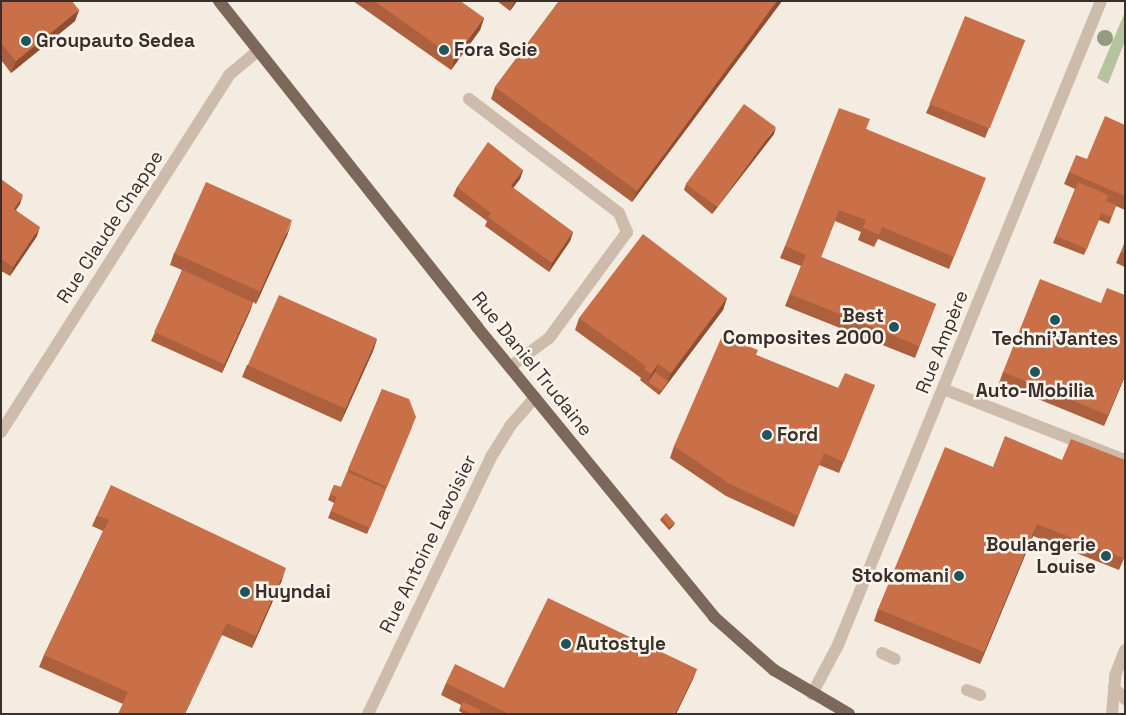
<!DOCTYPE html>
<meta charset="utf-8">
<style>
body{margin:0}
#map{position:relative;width:1126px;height:715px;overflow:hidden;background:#f4ece0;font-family:"Space Grotesk",sans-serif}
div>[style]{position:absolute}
.green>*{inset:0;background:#b5c49f}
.minor>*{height:12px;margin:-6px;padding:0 6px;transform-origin:6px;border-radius:6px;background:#cdbcab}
.major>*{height:12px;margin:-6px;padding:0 6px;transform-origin:6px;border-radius:6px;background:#7c685b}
.trees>*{width:16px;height:16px;margin:-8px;border-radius:50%;background:#949b7e}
.wall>*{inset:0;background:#ad603e}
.shaded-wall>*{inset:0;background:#8d4e32}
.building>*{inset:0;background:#c97048;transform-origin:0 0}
.dots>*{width:14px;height:14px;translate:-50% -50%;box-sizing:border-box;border:2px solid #fbf5ed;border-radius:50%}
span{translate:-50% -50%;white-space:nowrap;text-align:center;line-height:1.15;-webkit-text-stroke:5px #fbf5ed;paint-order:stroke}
.poi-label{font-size:19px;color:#3a302a;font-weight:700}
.left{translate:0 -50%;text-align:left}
.right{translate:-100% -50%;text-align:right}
.street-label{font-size:19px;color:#3a302a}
.frame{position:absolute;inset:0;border:2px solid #3a302a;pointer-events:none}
</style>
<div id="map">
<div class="green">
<div style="clip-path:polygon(1125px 12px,1125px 41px,1108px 84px,1097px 78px)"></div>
</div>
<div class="minor">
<div style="left:469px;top:99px;width:188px;rotate:37.2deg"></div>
<div style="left:619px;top:213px;width:21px;rotate:67deg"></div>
<div style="left:627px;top:232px;width:132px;rotate:126.3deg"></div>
<div style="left:549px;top:338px;width:49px;rotate:143.4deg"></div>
<div style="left:943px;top:389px;width:195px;rotate:21.3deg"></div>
<div style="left:1px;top:432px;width:424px;rotate:-57.4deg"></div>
<div style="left:229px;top:75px;width:38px;rotate:-40deg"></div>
<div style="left:882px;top:653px;width:14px;rotate:25deg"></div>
<div style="left:1114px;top:688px;width:16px;rotate:45deg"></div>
<div style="left:967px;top:690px;width:14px;rotate:21deg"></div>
<div style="left:812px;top:694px;width:55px;rotate:-62deg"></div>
<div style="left:838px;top:645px;width:696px;rotate:-67.79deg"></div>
<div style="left:368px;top:714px;width:285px;rotate:-64.4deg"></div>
<div style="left:491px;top:457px;width:36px;rotate:-58deg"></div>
<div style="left:510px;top:426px;width:38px;rotate:-49deg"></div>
<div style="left:1112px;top:714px;width:38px;rotate:-85deg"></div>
<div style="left:1115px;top:676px;width:28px;rotate:-69deg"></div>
</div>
<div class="major">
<div style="left:219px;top:1px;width:416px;rotate:51.6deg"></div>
<div style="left:477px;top:327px;width:375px;rotate:50.7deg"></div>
<div style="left:714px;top:617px;width:80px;rotate:41.5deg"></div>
<div style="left:774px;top:670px;width:87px;rotate:30.4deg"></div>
</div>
<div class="trees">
<div style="left:1105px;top:38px"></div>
</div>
<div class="wall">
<div style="clip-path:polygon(1px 1px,79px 10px,75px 21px,11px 73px,1px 60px)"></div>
<div style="clip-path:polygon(353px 1px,460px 1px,484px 18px,480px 30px,451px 70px)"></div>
<div style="clip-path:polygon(497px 1px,517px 1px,510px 11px)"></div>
<div style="clip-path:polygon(559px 1px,782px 1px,632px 202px,491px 99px,495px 87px)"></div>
<div style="clip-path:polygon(1021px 49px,985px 138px,926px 113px,930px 104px)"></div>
<div style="clip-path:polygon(1125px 125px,1125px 210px,1116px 206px,1109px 224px,1099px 220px,1084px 255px,1053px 243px,1075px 189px,1064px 184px,1069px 172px,1087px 159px)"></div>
<div style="clip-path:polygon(866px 129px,981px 190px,949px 269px,878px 239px,874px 247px,858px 240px,861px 232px,835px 221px,821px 257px,936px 304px,915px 358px,785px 306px,801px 266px,780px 258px,785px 246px)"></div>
<div style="clip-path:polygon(774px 134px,712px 214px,684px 190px,686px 184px)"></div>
<div style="clip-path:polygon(523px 170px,520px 179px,513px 188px,573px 232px,570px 241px,549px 272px,485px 226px,487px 221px,453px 196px,457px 187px)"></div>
<div style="clip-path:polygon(1px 179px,20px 204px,16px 210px,37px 236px,10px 276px,1px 271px)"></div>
<div style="clip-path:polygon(288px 233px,256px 304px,253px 302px,250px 311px,222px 373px,151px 341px,155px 332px,182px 270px,170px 265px,174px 253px)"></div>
<div style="clip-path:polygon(1125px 242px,1125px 267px,1116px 263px)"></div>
<div style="clip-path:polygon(1125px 295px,1125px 376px,1104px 426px,999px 383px,1003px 372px,1101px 303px)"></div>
<div style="clip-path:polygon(727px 298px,723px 310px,659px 395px,640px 380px,641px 378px,575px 330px,579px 318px)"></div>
<div style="clip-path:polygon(377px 339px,373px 351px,341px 422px,242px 377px,247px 365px)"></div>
<div style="clip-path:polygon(756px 355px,838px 388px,875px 385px,839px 473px,819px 465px,794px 527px,726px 496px,670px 458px,674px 446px)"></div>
<div style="clip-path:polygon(382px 389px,412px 427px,367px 534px,328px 518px,334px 503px,328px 500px,334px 485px,341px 487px)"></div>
<div style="clip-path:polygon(1062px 460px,1125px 460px,1125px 556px,1119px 570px,1033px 536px,980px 664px,874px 621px,878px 609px,993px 467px)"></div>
<div style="clip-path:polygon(97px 515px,282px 580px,252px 648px,222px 635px,123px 704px,39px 667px,44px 655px,103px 531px,92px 526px)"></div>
<div style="clip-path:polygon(662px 517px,675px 523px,673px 526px,669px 530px,660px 520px)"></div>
<div style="clip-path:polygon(697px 669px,692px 681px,676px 714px,464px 714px,459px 711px,461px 705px,441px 695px,446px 683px,504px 688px)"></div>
</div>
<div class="shaded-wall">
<div style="clip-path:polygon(514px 1px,517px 1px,510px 11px,514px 2px)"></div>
<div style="clip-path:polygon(777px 1px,782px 1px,632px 202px,637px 191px)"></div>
<div style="clip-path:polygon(79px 10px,75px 21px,11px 73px,16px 61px)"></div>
<div style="clip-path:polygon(484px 18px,480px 30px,451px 70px,455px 58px)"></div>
<div style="clip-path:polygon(776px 127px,774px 134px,712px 214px,715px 207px)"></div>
<div style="clip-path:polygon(523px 170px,520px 179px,507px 196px,511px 186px)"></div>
<div style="clip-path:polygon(23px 195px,20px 204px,10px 218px,14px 209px)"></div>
<div style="clip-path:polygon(292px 221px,288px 233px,256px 304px,260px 292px)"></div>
<div style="clip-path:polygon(40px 227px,37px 236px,10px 276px,13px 267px)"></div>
<div style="clip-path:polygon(573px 232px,570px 241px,549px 272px,552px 263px)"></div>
<div style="clip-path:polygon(727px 298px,723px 310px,659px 395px,660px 391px,668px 381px,671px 373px)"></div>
<div style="clip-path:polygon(253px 302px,250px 311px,222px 373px,225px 364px)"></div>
<div style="clip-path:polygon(377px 339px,373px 351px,341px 422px,345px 410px)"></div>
<div style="clip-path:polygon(658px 364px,654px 376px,648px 382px,651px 374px)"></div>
<div style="clip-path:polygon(1125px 375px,1125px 376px,1104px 426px,1108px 415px)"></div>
<div style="clip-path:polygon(675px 523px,673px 526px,669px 530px,670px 527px)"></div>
<div style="clip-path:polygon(1037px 524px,1033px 536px,980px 664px,984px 652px)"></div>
<div style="clip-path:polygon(286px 568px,282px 580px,252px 648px,256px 636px)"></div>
<div style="clip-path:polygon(227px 623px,222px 635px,185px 714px,184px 714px)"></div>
<div style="clip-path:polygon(697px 669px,692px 681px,676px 714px,675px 714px)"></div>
</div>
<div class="building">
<div style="clip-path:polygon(1px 1px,72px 1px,79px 10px,16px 61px,1px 43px)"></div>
<div style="clip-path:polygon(374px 1px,460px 1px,484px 18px,455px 58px)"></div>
<div style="clip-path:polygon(559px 1px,777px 1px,637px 191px,495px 87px)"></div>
<div style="left:965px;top:16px;width:65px;height:95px;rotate:22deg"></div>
<div style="left:744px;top:104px;width:39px;height:99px;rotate:36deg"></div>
<div style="clip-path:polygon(839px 108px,870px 119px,866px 129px,986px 178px,954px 257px,882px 227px,879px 235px,863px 228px,866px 220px,839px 210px,821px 257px,936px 304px,919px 346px,790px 294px,806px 255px,785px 246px)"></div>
<div style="clip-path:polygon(1105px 116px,1125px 125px,1125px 196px,1069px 172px,1076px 155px,1087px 159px)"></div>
<div style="clip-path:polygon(488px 142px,523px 170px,511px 186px,573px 232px,552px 263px,488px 217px,491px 213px,457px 187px)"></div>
<div style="clip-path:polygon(1px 179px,23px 195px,14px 209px,40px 227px,13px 267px,1px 259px)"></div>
<div style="left:206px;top:182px;width:94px;height:78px;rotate:24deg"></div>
<div style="clip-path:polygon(1078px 182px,1108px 195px,1106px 201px,1116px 205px,1111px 217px,1101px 213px,1087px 249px,1056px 236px)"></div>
<div style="clip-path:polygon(643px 234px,727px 298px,671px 373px,658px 364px,651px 374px,644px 369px,646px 366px,579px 318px)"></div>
<div style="clip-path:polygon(1125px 242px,1125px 253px,1121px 252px)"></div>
<div style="left:183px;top:270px;width:77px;height:68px;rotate:25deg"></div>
<div style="clip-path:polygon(1040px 279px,1101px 303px,1107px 288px,1125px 295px,1125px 375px,1108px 415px,1003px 372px)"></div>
<div style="left:279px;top:295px;width:107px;height:77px;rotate:24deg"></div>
<div style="clip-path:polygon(722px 336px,758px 350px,756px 355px,838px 388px,845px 373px,875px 385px,844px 462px,824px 453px,798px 516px,730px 484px,674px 446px)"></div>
<div style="left:655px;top:372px;width:16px;height:12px;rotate:35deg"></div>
<div style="clip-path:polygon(382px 389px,409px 399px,416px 417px,387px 487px,348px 469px)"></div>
<div style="clip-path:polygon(1005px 436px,1062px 460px,1071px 439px,1125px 460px,1125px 555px,1123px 558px,1037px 524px,984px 652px,878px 609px,945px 447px,993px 467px)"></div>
<div style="clip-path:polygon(347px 472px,386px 489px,370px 528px,331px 511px,337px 497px,330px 494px,334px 485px,341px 487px)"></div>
<div style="clip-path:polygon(111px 485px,286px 568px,256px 636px,227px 623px,184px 714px,118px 714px,128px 692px,44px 655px,109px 520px,97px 515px)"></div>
<div style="clip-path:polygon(666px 513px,675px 523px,670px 527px,662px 517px)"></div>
<div style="clip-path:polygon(548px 598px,697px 669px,675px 714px,509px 714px,446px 683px,455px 664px,504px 688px)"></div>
<div style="clip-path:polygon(463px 702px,481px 710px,479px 714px,472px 714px,460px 708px)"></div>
</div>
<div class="dots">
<div style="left:26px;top:41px;background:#1e555e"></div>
<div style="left:444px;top:50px;background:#1e555e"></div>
<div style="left:1055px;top:320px;background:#1e555e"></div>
<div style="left:894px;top:327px;background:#1e555e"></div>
<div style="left:1035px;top:372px;background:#1e555e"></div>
<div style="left:767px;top:435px;background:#1e555e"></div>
<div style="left:1106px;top:556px;background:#1e555e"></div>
<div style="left:959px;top:576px;background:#1e555e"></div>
<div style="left:245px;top:592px;background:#1e555e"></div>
<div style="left:566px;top:644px;background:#1e555e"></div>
</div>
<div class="poi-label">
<span class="left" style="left:36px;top:41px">Groupauto Sedea</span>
<span class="left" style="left:454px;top:50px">Fora Scie</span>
<span class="right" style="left:884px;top:327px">Best<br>Composites 2000</span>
<span style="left:1055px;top:339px">Techni'Jantes</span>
<span style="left:1035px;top:391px">Auto-Mobilia</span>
<span class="left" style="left:777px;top:435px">Ford</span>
<span class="right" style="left:1096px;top:556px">Boulangerie<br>Louise</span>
<span class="right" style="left:949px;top:576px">Stokomani</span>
<span class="left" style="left:255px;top:592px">Huyndai</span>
<span class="left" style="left:576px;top:644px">Autostyle</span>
</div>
<div class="street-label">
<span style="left:110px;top:227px;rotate:-57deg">Rue Claude Chappe</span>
<span style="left:942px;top:342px;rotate:-68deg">Rue Ampère</span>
<span style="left:532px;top:364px;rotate:51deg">Rue Daniel Trudaine</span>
<span style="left:428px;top:544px;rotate:-64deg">Rue Antoine Lavoisier</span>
</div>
<div class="frame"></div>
</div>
